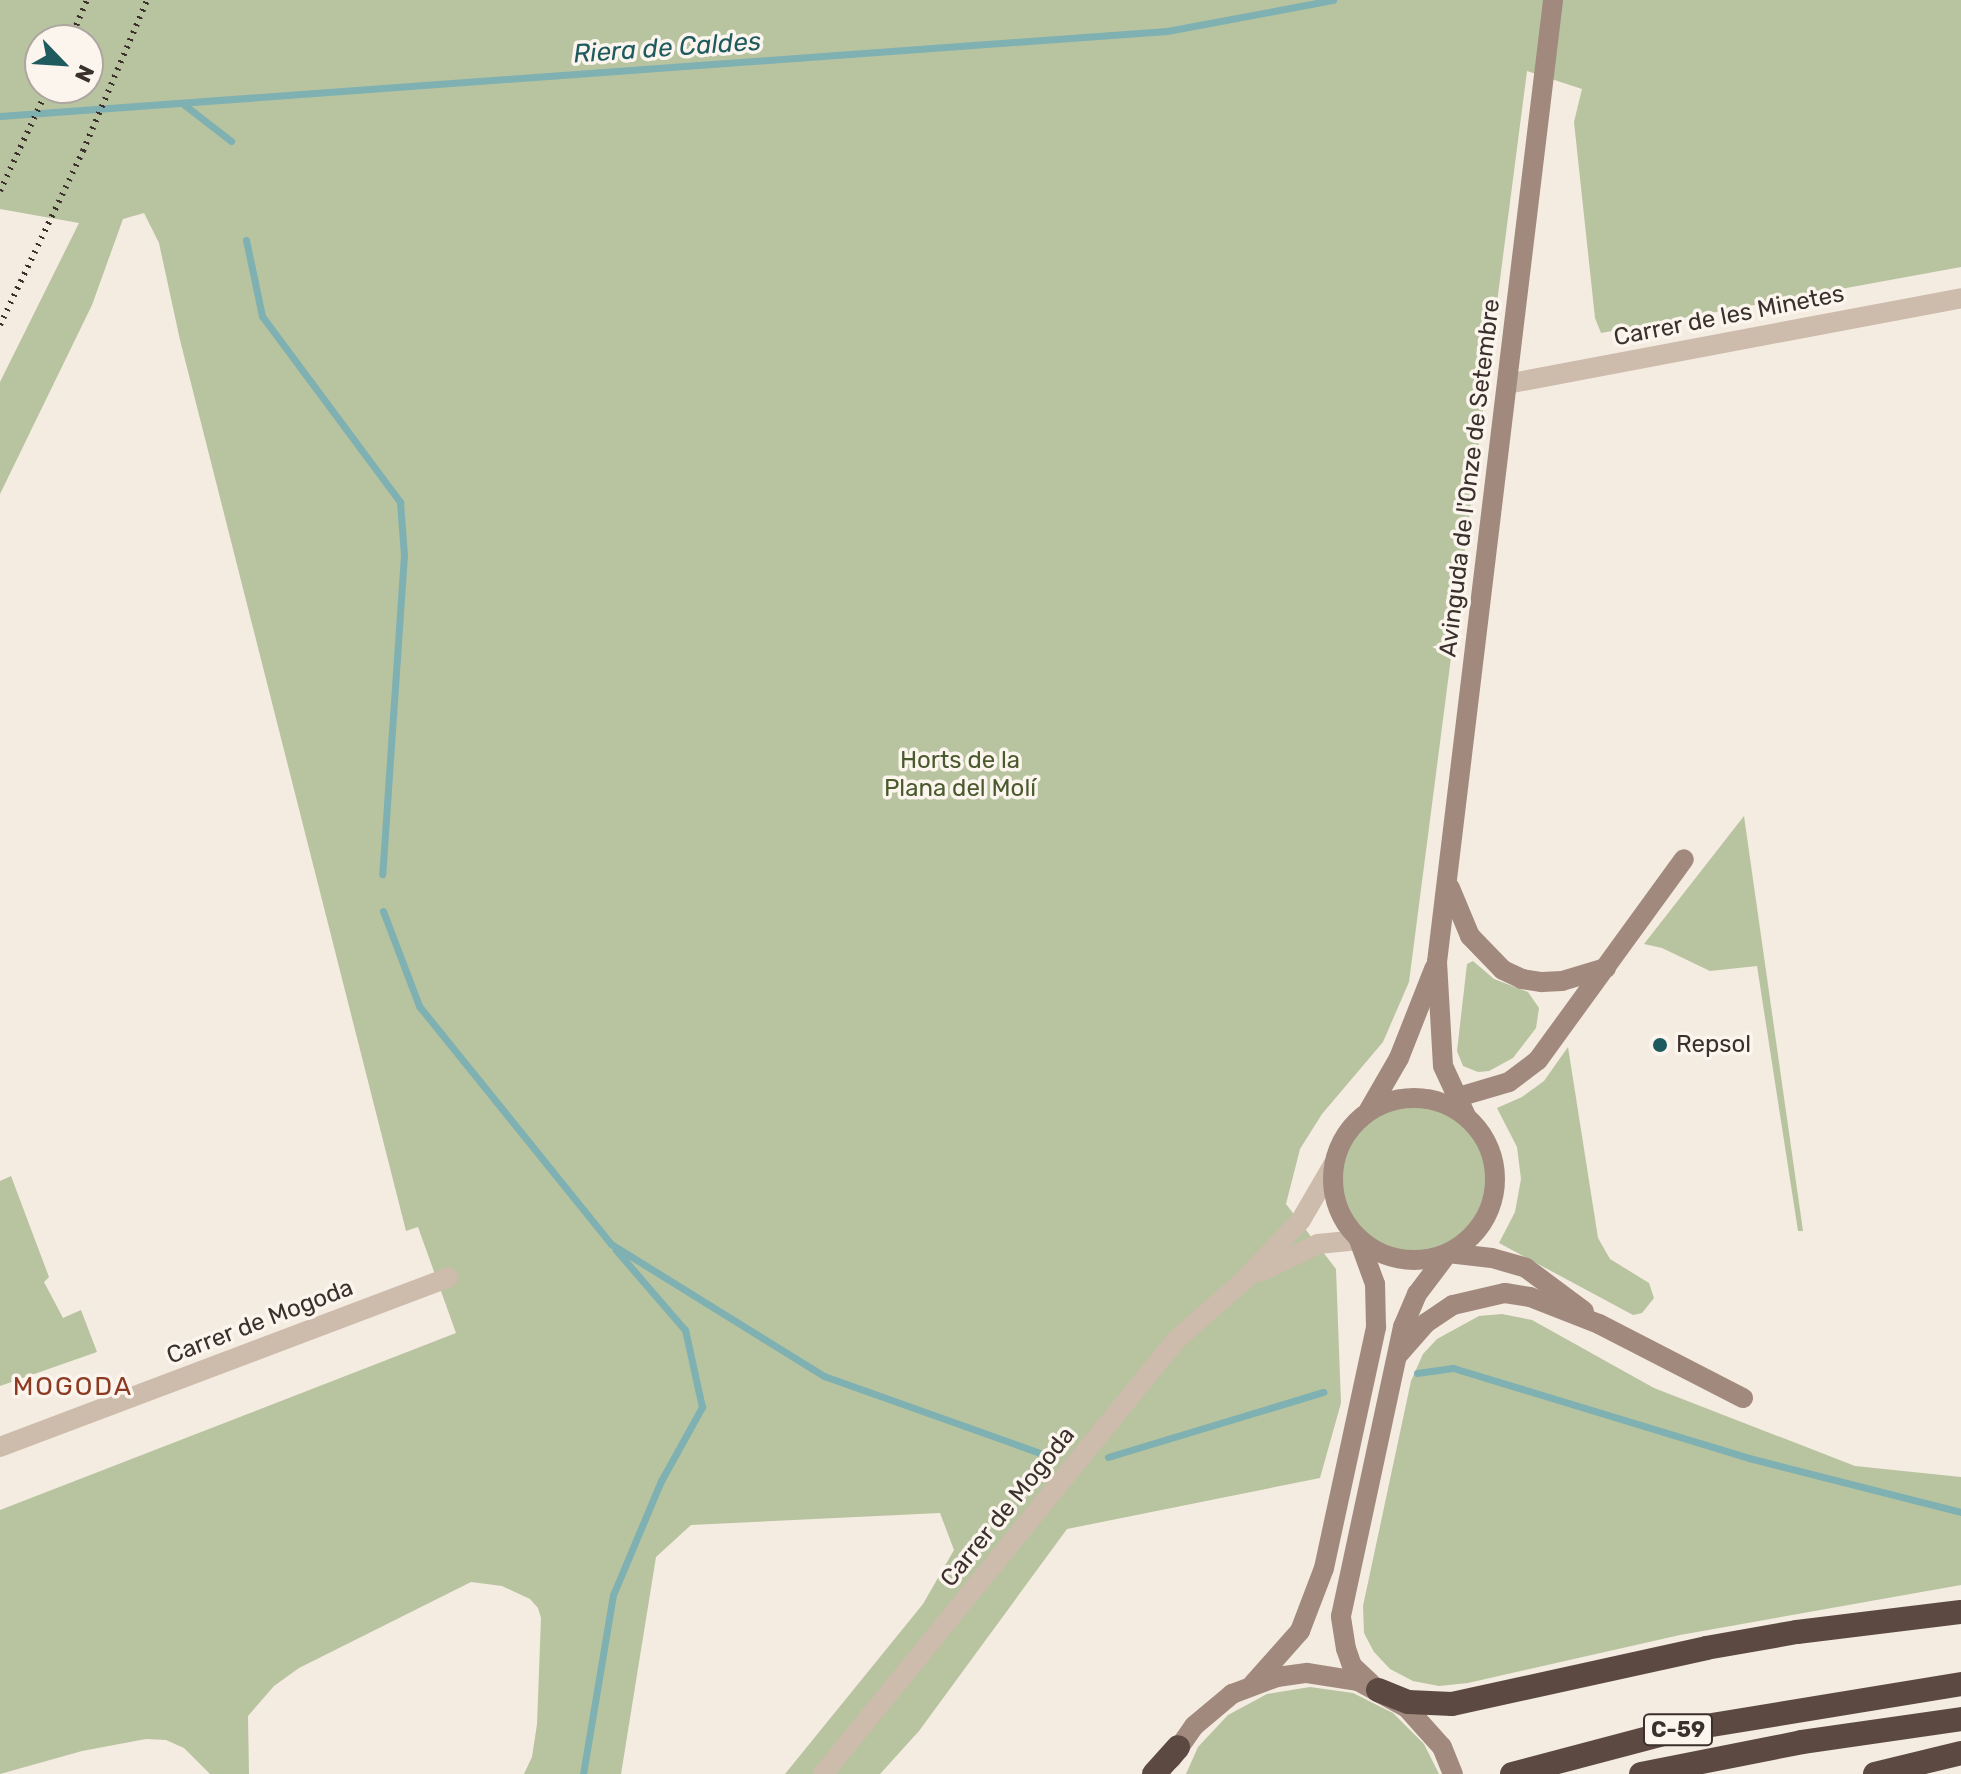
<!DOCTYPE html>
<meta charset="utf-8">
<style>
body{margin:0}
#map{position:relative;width:1961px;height:1774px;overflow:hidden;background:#f4ebe1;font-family:Rubik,sans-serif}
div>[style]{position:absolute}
.green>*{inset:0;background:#b8c4a0}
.round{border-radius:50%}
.stream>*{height:7px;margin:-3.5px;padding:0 3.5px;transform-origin:3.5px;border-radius:3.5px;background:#7fb0b2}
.street>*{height:20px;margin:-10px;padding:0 10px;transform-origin:10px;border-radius:10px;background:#cdbbac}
.secondary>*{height:20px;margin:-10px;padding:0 10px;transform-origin:10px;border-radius:10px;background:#a18a7d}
.secondary>.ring{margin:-10px;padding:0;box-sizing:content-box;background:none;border:20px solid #a18a7d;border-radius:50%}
.highway>*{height:24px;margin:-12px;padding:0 12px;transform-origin:12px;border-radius:12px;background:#5c4a42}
.rail>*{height:6px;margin-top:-3px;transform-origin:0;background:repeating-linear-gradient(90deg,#3b302b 0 2px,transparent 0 8px)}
.dots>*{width:22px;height:22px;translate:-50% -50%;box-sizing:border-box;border:4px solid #fbf5ee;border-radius:50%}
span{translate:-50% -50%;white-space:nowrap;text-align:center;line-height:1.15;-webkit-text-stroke:7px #fbf5ee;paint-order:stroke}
.shield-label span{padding:2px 6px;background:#fbf5ee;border:2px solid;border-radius:6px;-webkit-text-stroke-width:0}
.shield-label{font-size:22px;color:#3b302b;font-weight:700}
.street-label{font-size:24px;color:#3b302b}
.park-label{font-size:24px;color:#4a5a2e}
.poi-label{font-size:24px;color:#3b302b}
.left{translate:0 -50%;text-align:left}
.water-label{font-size:26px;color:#1f5a5e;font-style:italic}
.neighbourhood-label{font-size:26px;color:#8c3b22;letter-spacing:2px}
.north{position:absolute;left:24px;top:24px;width:80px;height:80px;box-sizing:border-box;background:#fbf5ee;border:2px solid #aea6a0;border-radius:50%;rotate:115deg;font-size:22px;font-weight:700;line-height:32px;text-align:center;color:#3b302b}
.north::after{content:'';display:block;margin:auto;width:28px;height:36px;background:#1f5a5e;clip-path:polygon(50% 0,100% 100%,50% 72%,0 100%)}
</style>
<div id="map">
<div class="green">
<div style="clip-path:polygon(evenodd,0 0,1961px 0,1961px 267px,1601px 333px,1595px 318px,1574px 122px,1582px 89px,1527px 71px,1409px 982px,1383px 1042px,1322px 1114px,1300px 1149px,1286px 1204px,1336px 1269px,1341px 1403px,1320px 1478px,1067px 1529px,919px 1731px,880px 1774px,785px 1774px,923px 1604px,954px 1550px,940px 1513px,691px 1525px,656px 1557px,621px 1774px,524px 1774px,532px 1757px,537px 1724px,541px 1618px,538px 1608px,530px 1599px,502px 1586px,471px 1582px,299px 1668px,274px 1686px,248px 1716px,249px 1774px,210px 1774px,184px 1748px,166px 1740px,146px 1739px,82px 1751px,0 1774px,0 1510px,456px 1333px,418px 1227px,406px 1231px,180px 340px,159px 243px,144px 213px,123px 219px,92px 305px,0 494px,0 382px,79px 223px,0 209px,0 0,40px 40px,88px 40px,88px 88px,40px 88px,40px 40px)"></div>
<div style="clip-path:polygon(1744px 816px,1803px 1231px,1798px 1231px,1757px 966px,1710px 971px,1662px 948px,1644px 944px)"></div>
<div style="clip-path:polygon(1473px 961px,1494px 979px,1528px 992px,1539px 1008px,1536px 1028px,1513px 1058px,1489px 1071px,1478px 1072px,1463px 1066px,1457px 1051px,1467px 964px)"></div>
<div style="clip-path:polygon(1568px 1047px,1598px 1238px,1610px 1259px,1649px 1283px,1654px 1298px,1642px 1313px,1633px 1315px,1499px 1243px,1515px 1212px,1521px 1179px,1517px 1147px,1497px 1108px,1522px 1097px,1544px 1081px)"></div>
<div class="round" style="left:1333px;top:1098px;width:162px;height:162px"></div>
<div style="clip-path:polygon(11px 1176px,49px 1277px,44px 1282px,63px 1318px,81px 1310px,97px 1352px,0 1386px,0 1181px)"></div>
<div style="clip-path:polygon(1502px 1314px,1532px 1320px,1654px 1388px,1855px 1466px,1961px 1477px,1961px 1585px,1680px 1635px,1468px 1683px,1439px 1686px,1413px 1681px,1390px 1669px,1374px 1652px,1364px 1633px,1363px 1606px,1411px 1381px,1423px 1354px,1437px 1339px,1479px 1316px)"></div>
<div style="clip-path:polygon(1310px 1687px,1353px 1693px,1393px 1713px,1424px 1744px,1439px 1774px,1186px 1774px,1198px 1747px,1228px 1715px,1267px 1694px)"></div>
</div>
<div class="stream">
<div style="left:182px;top:103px;width:62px;rotate:37.8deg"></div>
<div style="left:0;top:116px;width:1170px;rotate:-4.17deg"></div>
<div style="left:1167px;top:31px;width:169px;rotate:-10.6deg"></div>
<div style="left:246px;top:240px;width:78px;rotate:78.1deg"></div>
<div style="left:262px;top:316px;width:232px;rotate:53.4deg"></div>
<div style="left:400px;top:502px;width:53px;rotate:85.7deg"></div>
<div style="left:404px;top:555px;width:320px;rotate:93.9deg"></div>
<div style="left:383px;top:911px;width:102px;rotate:69.2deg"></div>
<div style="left:419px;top:1006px;width:306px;rotate:51.1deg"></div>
<div style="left:611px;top:1244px;width:251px;rotate:31.8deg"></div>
<div style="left:824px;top:1376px;width:239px;rotate:19.6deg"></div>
<div style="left:1417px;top:1373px;width:36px;rotate:-8deg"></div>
<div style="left:1453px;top:1368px;width:309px;rotate:16.9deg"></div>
<div style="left:1749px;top:1458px;width:219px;rotate:14.3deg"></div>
<div style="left:1108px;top:1457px;width:225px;rotate:-16.8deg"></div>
<div style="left:583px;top:1774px;width:181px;rotate:-80.5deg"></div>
<div style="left:613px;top:1595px;width:124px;rotate:-67.2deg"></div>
<div style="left:661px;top:1481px;width:85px;rotate:-61deg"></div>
<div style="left:702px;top:1407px;width:79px;rotate:-102.4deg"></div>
<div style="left:685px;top:1330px;width:106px;rotate:-130.8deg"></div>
</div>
<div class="street">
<div style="left:1507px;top:384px;width:462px;rotate:-10.7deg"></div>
<div style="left:1260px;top:1272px;width:64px;rotate:-25.8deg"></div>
<div style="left:1318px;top:1244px;width:41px;rotate:-5.6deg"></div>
<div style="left:0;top:1447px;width:479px;rotate:-20.7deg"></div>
<div style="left:823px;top:1774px;width:561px;rotate:-50.86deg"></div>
<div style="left:1177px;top:1339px;width:88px;rotate:-41.3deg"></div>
<div style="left:1243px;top:1281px;width:84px;rotate:-46.4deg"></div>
<div style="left:1301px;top:1220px;width:66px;rotate:-59.9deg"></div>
</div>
<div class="secondary">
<div style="left:1450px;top:888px;width:52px;rotate:67.4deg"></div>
<div style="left:1470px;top:936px;width:47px;rotate:45.9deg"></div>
<div style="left:1503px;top:970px;width:21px;rotate:25deg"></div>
<div style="left:1522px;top:979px;width:20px;rotate:9deg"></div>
<div style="left:1542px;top:982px;width:20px;rotate:-3deg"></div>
<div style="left:1562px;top:981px;width:46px;rotate:-16.5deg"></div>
<div class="ring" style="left:1333px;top:1098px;width:142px;height:142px"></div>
<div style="left:1455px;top:1098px;width:56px;rotate:-16.5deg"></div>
<div style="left:1509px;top:1082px;width:36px;rotate:-37deg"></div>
<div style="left:1538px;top:1060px;width:248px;rotate:-54deg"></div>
<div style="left:1369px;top:1110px;width:60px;rotate:-60deg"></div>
<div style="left:1399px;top:1058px;width:96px;rotate:-68.5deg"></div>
<div style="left:1466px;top:1116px;width:55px;rotate:-114.7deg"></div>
<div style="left:1443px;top:1066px;width:104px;rotate:-93.3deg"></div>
<div style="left:1437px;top:962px;width:969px;rotate:-83.12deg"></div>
<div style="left:1448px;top:1253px;width:44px;rotate:6.5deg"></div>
<div style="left:1492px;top:1258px;width:35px;rotate:16deg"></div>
<div style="left:1526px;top:1268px;width:72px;rotate:36.6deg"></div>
<div style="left:1398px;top:1355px;width:43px;rotate:-48.8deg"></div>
<div style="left:1426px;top:1323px;width:32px;rotate:-34deg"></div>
<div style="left:1453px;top:1305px;width:53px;rotate:-13deg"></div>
<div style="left:1505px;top:1293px;width:25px;rotate:9deg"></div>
<div style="left:1530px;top:1297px;width:74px;rotate:21.4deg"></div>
<div style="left:1599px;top:1324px;width:162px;rotate:27.2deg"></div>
<div style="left:1253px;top:1684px;width:71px;rotate:-48.4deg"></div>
<div style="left:1300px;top:1631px;width:67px;rotate:-69.1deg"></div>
<div style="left:1324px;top:1568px;width:247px;rotate:-77.8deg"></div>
<div style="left:1376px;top:1327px;width:43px;rotate:-91.3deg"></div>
<div style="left:1375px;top:1284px;width:47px;rotate:-110deg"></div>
<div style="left:1378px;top:1690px;width:35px;rotate:-137deg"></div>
<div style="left:1352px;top:1666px;width:18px;rotate:-109deg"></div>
<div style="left:1346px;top:1649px;width:33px;rotate:-99deg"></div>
<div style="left:1341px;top:1616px;width:296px;rotate:-77.9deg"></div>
<div style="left:1403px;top:1327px;width:36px;rotate:-67deg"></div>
<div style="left:1417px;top:1294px;width:51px;rotate:-52.9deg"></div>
<div style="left:1171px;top:1759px;width:40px;rotate:-55.1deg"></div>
<div style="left:1194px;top:1726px;width:50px;rotate:-40.1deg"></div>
<div style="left:1232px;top:1694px;width:48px;rotate:-20.7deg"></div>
<div style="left:1277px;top:1677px;width:30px;rotate:-8deg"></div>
<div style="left:1307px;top:1673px;width:52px;rotate:8.9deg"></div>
<div style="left:1358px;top:1681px;width:56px;rotate:28.9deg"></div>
<div style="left:1407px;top:1708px;width:52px;rotate:48.1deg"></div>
<div style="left:1442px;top:1747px;width:29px;rotate:68deg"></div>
</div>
<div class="highway">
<div style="left:1378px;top:1690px;width:32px;rotate:22deg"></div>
<div style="left:1408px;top:1702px;width:44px;rotate:2.6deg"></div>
<div style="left:1452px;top:1704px;width:260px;rotate:-12.4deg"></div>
<div style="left:1706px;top:1648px;width:92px;rotate:-10deg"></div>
<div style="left:1797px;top:1632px;width:165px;rotate:-7deg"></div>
<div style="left:1154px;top:1774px;width:36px;rotate:-48deg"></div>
<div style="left:1512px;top:1774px;width:169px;rotate:-14.8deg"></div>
<div style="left:1675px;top:1731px;width:290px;rotate:-9.3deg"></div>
<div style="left:1641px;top:1774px;width:164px;rotate:-11.2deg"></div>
<div style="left:1802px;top:1742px;width:161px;rotate:-8.2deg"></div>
<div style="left:1875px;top:1774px;width:89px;rotate:-13.7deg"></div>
</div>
<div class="rail">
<div style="left:70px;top:40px;width:43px;rotate:-67deg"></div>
<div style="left:0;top:191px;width:114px;rotate:-65deg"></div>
<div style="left:0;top:325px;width:193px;rotate:-64.5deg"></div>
<div style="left:83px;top:151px;width:164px;rotate:-67deg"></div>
</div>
<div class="dots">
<div style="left:1660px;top:1045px;background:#1f5a5e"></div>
</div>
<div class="shield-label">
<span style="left:1678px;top:1730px">C-59</span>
</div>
<div class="street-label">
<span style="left:1729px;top:316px;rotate:-11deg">Carrer de les Minetes</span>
<span style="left:1470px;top:478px;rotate:-83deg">Avinguda de l'Onze de Setembre</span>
<span style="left:260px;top:1322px;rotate:-21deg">Carrer de Mogoda</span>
<span style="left:1008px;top:1507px;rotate:-51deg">Carrer de Mogoda</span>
</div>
<div class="park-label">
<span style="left:960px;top:775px">Horts de la<br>Plana del Molí</span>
</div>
<div class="poi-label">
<span class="left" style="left:1676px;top:1045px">Repsol</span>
</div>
<div class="water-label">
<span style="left:667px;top:48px;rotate:-4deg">Riera de Caldes</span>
</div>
<div class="neighbourhood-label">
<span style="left:73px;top:1387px">MOGODA</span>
</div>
<div class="north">N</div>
</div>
